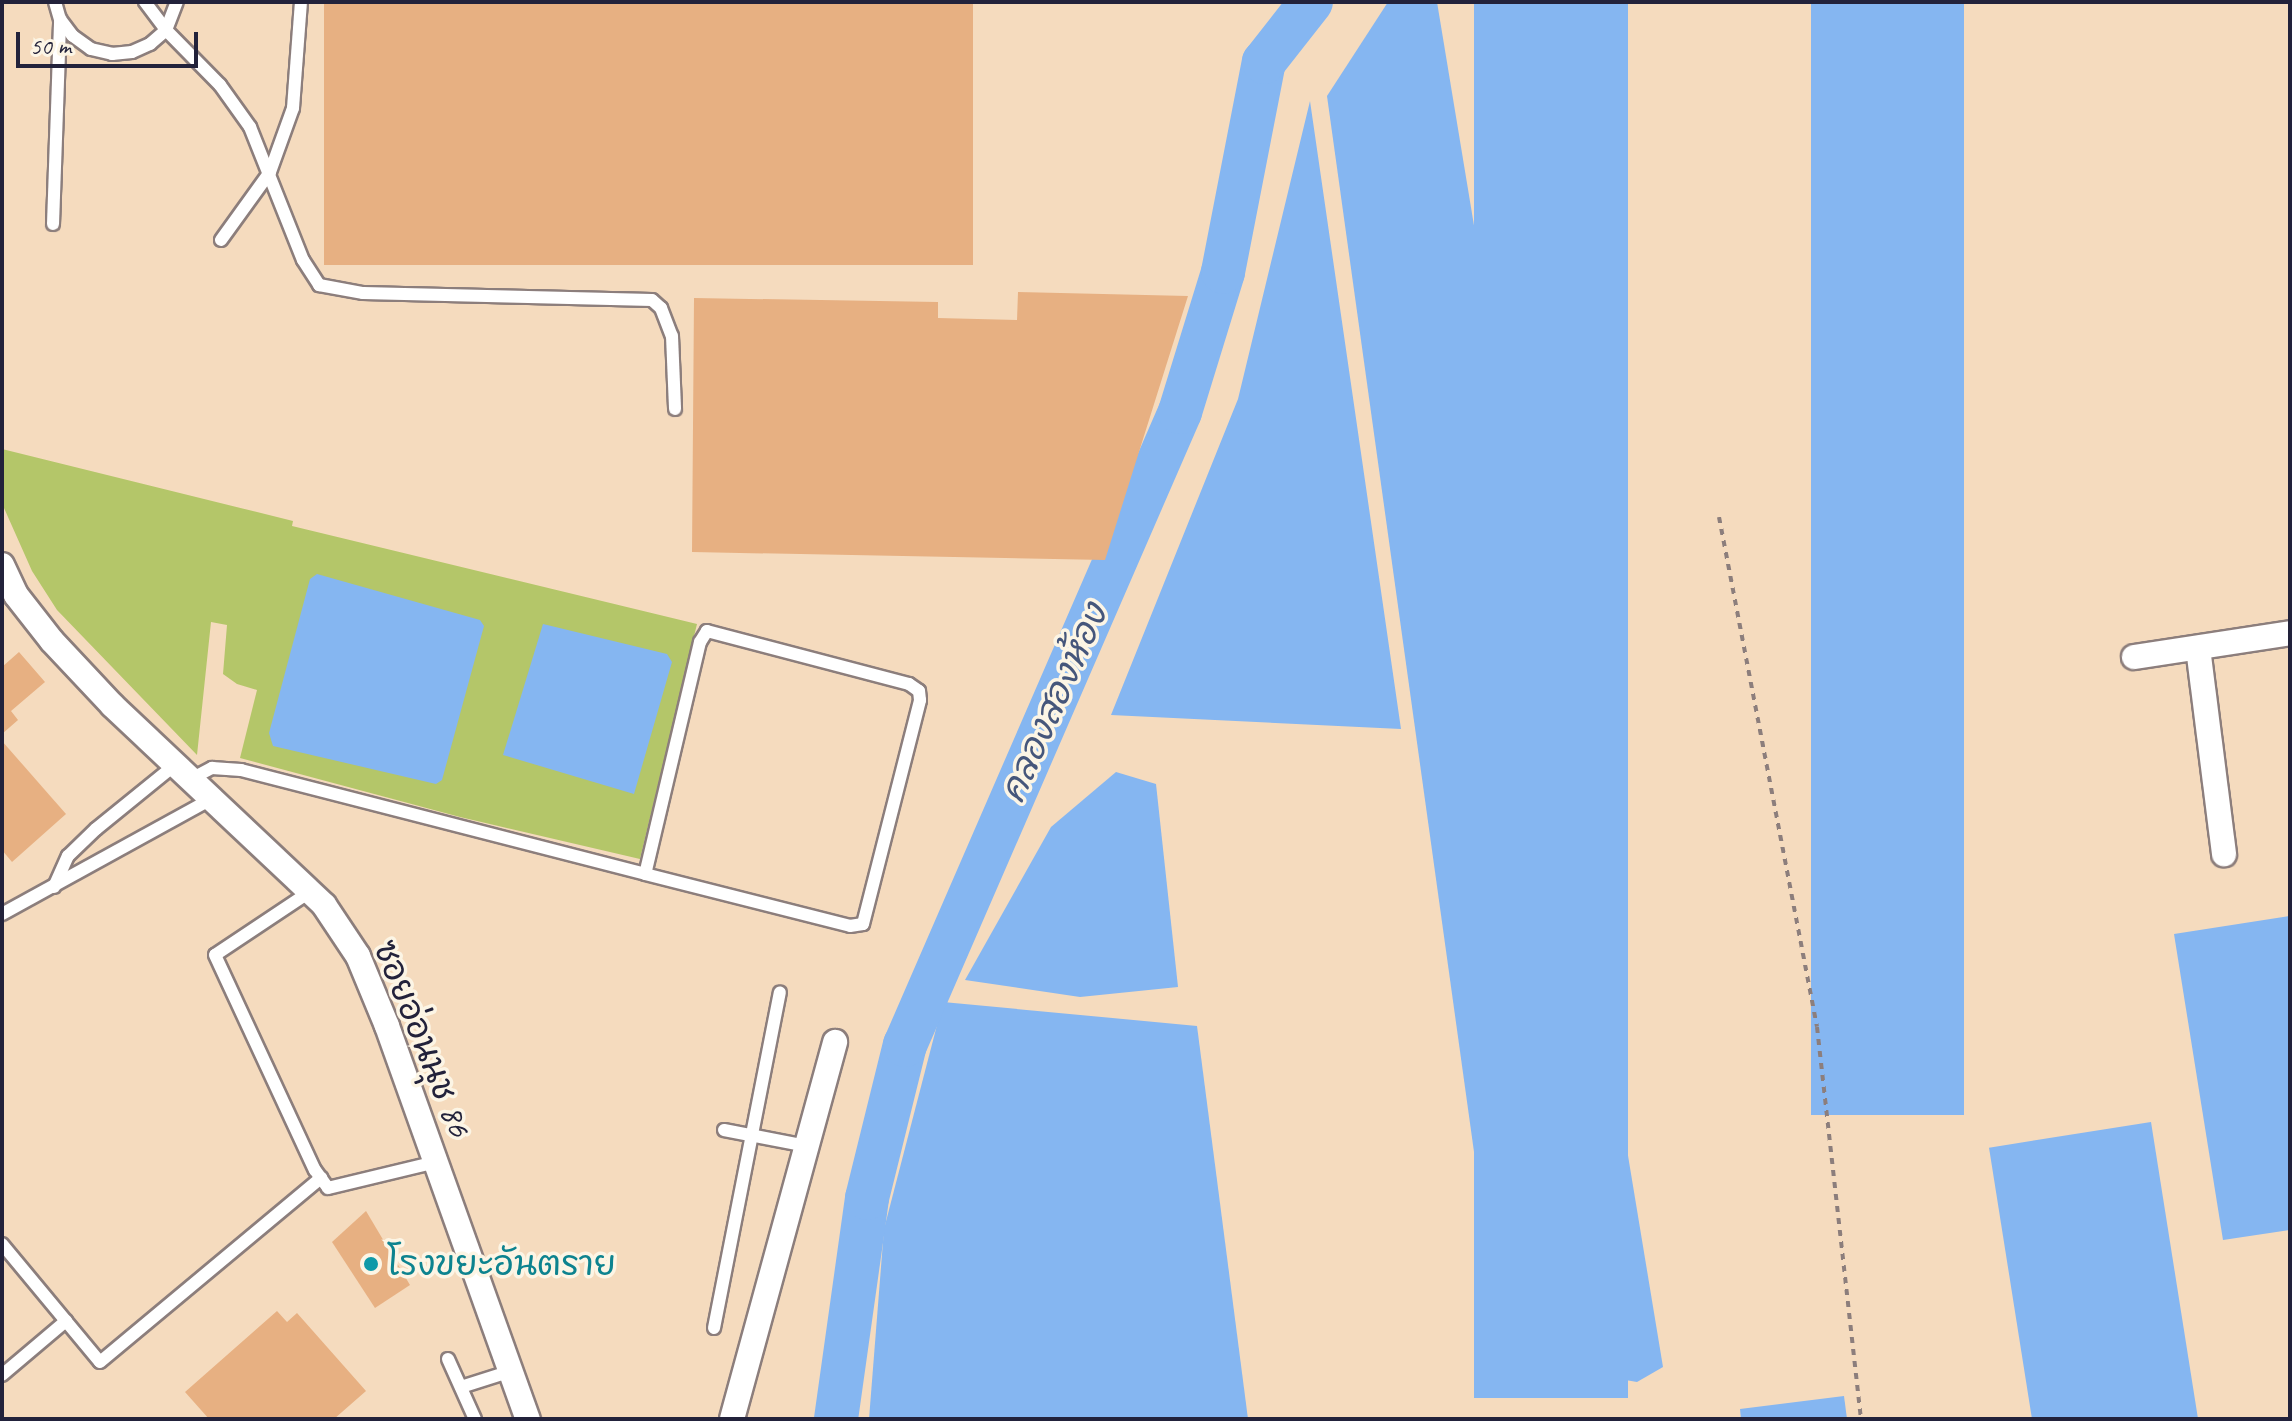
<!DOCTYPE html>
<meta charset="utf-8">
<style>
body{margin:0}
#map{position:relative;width:2292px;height:1421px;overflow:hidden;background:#f5dbbe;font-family:Caveat,"Playpen Sans Thai",sans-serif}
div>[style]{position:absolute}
.green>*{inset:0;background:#b4c669}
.water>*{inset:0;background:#85b6f1;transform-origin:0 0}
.river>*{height:44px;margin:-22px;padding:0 22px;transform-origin:22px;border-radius:22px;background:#85b6f1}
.building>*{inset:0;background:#e7b082;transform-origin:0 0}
.path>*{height:4px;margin-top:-2px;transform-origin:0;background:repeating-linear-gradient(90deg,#8c7e7c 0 6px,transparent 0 12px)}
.roads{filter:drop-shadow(2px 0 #8c7e7c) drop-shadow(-2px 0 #8c7e7c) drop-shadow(0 2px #8c7e7c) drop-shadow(0 -2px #8c7e7c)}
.service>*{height:12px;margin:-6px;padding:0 6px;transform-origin:6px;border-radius:6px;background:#fff}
.minor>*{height:24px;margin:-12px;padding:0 12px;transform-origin:12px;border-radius:12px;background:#fff}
.dots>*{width:22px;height:22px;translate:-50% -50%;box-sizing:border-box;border:4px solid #fcf5e5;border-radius:50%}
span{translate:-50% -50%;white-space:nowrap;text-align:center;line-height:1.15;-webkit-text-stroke:7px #fcf5e5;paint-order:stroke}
.street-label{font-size:34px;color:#22223b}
.culture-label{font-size:34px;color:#0d838f}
.left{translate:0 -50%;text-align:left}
.water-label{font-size:36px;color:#45567b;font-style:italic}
.frame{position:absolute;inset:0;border:4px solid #22223b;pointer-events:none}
.scale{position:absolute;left:16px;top:32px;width:182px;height:36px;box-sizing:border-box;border:4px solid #22223b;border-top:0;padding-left:10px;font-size:24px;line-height:28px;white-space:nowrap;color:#22223b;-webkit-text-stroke:6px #fcf5e5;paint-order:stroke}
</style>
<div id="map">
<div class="green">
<div style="clip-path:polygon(2px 449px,293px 521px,292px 526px,697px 624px,640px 859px,460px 817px,240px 758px,257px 690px,237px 684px,223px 674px,227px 625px,211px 622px,197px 755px,57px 610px,32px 571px,4px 508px)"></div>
</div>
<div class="water">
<div style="clip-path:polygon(1388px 2px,1437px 2px,1663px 1367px,1637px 1382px,1544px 1366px,1502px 1353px,1327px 96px)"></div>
<div style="left:1474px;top:2px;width:154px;height:1396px"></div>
<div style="left:1811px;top:2px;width:153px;height:1113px"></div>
<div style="clip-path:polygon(1310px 101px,1401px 729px,1111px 715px,1238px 399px)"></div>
<div style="clip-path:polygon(317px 574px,480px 620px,484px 626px,442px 780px,436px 784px,273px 746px,269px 733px,310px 579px)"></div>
<div style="clip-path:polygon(543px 624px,667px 654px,672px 662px,634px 794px,503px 755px)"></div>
<div style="clip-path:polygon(1116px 772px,1156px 784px,1178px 987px,1080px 997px,965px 980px,1051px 827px)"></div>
<div style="clip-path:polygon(2290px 916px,2290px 1230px,2223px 1240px,2174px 934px)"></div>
<div style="clip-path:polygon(943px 1002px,1197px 1026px,1248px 1419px,869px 1419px,884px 1229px)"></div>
<div style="left:2151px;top:1122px;width:301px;height:164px;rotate:81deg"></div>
<div style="clip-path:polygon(1844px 1396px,1847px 1419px,1741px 1419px,1740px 1409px)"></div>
</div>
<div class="river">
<div style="left:836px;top:1419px;width:223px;rotate:-82deg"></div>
<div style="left:867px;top:1198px;width:158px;rotate:-76.1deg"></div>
<div style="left:905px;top:1045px;width:690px;rotate:-66.52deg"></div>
<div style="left:1180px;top:412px;width:146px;rotate:-72.9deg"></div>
<div style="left:1223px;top:272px;width:214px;rotate:-79deg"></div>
<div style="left:1264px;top:62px;width:76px;rotate:-51.9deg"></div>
</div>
<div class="building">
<div style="left:324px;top:2px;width:649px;height:263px"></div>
<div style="clip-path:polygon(1018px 292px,1188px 296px,1105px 560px,692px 552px,694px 298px,938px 302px,938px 318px,1017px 320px)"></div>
<div style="clip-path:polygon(19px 652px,45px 682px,11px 711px,18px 720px,2px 734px,2px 667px)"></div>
<div style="clip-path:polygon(2px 741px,66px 814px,12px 862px,2px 850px)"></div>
<div style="clip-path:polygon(366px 1211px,410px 1285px,375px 1308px,332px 1242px)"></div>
<div style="clip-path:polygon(277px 1311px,287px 1322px,297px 1313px,366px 1391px,334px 1419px,209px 1419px,185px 1392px)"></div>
</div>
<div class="path">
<div style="left:1719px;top:517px;width:519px;rotate:79.12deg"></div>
<div style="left:1817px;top:1027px;width:394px;rotate:83.6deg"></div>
</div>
<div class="roads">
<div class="service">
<div style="left:55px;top:2px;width:18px;rotate:74deg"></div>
<div style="left:60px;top:19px;width:21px;rotate:53deg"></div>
<div style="left:73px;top:36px;width:22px;rotate:36deg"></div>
<div style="left:91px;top:49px;width:22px;rotate:13deg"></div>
<div style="left:112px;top:54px;width:20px;rotate:-6deg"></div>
<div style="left:132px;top:52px;width:20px;rotate:-24deg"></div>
<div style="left:150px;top:44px;width:21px;rotate:-41deg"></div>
<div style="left:166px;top:30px;width:30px;rotate:-69deg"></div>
<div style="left:145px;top:2px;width:35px;rotate:53deg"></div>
<div style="left:166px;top:30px;width:77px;rotate:45.5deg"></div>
<div style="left:220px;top:85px;width:52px;rotate:54.5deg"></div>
<div style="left:250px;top:127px;width:143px;rotate:68.3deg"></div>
<div style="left:303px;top:260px;width:30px;rotate:57deg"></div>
<div style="left:319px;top:285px;width:45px;rotate:10.3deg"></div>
<div style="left:363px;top:293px;width:289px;rotate:1.4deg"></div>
<div style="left:652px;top:300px;width:12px;rotate:42deg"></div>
<div style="left:661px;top:308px;width:30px;rotate:69deg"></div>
<div style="left:672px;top:336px;width:73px;rotate:87.6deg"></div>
<div style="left:53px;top:224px;width:205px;rotate:-88deg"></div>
<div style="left:221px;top:240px;width:84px;rotate:-54.2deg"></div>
<div style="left:270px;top:172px;width:68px;rotate:-70.2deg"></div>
<div style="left:293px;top:108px;width:106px;rotate:-85.7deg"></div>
<div style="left:191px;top:779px;width:24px;rotate:-28deg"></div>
<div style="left:212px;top:768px;width:29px;rotate:4deg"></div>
<div style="left:241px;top:770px;width:417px;rotate:14.4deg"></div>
<div style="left:645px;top:874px;width:211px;rotate:14.2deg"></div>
<div style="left:850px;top:926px;width:13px;rotate:-9deg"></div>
<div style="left:863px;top:924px;width:231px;rotate:-75.7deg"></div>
<div style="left:920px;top:700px;width:9px;rotate:-96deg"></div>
<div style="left:919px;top:691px;width:12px;rotate:-145deg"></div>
<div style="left:909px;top:684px;width:209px;rotate:-165.3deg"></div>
<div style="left:707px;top:631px;width:13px;rotate:122deg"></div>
<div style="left:700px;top:642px;width:238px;rotate:103.3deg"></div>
<div style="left:54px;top:887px;width:34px;rotate:-66deg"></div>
<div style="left:68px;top:856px;width:39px;rotate:-44deg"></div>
<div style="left:96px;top:829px;width:103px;rotate:-39.1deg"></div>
<div style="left:311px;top:891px;width:115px;rotate:146.3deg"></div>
<div style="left:215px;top:955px;width:237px;rotate:65.1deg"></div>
<div style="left:315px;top:1170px;width:22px;rotate:54deg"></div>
<div style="left:328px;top:1188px;width:111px;rotate:-13.5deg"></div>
<div style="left:2px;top:914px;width:241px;rotate:-28.8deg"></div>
<div style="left:724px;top:1130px;width:85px;rotate:10.9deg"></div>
<div style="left:2px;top:1244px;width:153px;rotate:50.3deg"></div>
<div style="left:100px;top:1362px;width:288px;rotate:-39.8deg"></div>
<div style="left:714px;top:1328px;width:342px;rotate:-78.9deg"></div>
<div style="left:448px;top:1359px;width:66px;rotate:65.8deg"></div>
<div style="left:2px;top:1375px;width:84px;rotate:-40.2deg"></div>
<div style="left:461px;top:1387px;width:52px;rotate:-17.7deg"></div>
</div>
<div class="minor">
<div style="left:2px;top:565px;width:33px;rotate:65deg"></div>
<div style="left:16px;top:595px;width:58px;rotate:52deg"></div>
<div style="left:52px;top:641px;width:89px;rotate:46.8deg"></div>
<div style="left:113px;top:706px;width:290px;rotate:43.3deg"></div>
<div style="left:324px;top:905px;width:61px;rotate:56.3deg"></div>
<div style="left:358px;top:956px;width:76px;rotate:67.5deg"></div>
<div style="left:387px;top:1026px;width:418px;rotate:70.3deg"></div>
<div style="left:2198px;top:648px;width:208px;rotate:82.8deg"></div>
<div style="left:2134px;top:657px;width:158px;rotate:-8.7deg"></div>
<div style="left:732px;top:1419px;width:391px;rotate:-74.7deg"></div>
</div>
</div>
<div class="dots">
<div style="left:371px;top:1264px;background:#0f9aa8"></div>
</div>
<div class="street-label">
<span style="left:423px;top:1038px;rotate:68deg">ซอยอ่อนนุช 86</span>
</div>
<div class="culture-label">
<span class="left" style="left:387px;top:1264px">โรงขยะอันตราย</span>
</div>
<div class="water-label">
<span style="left:1054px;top:703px;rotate:-66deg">คลองสองห้อง</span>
</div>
<div class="frame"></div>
<div class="scale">50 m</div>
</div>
